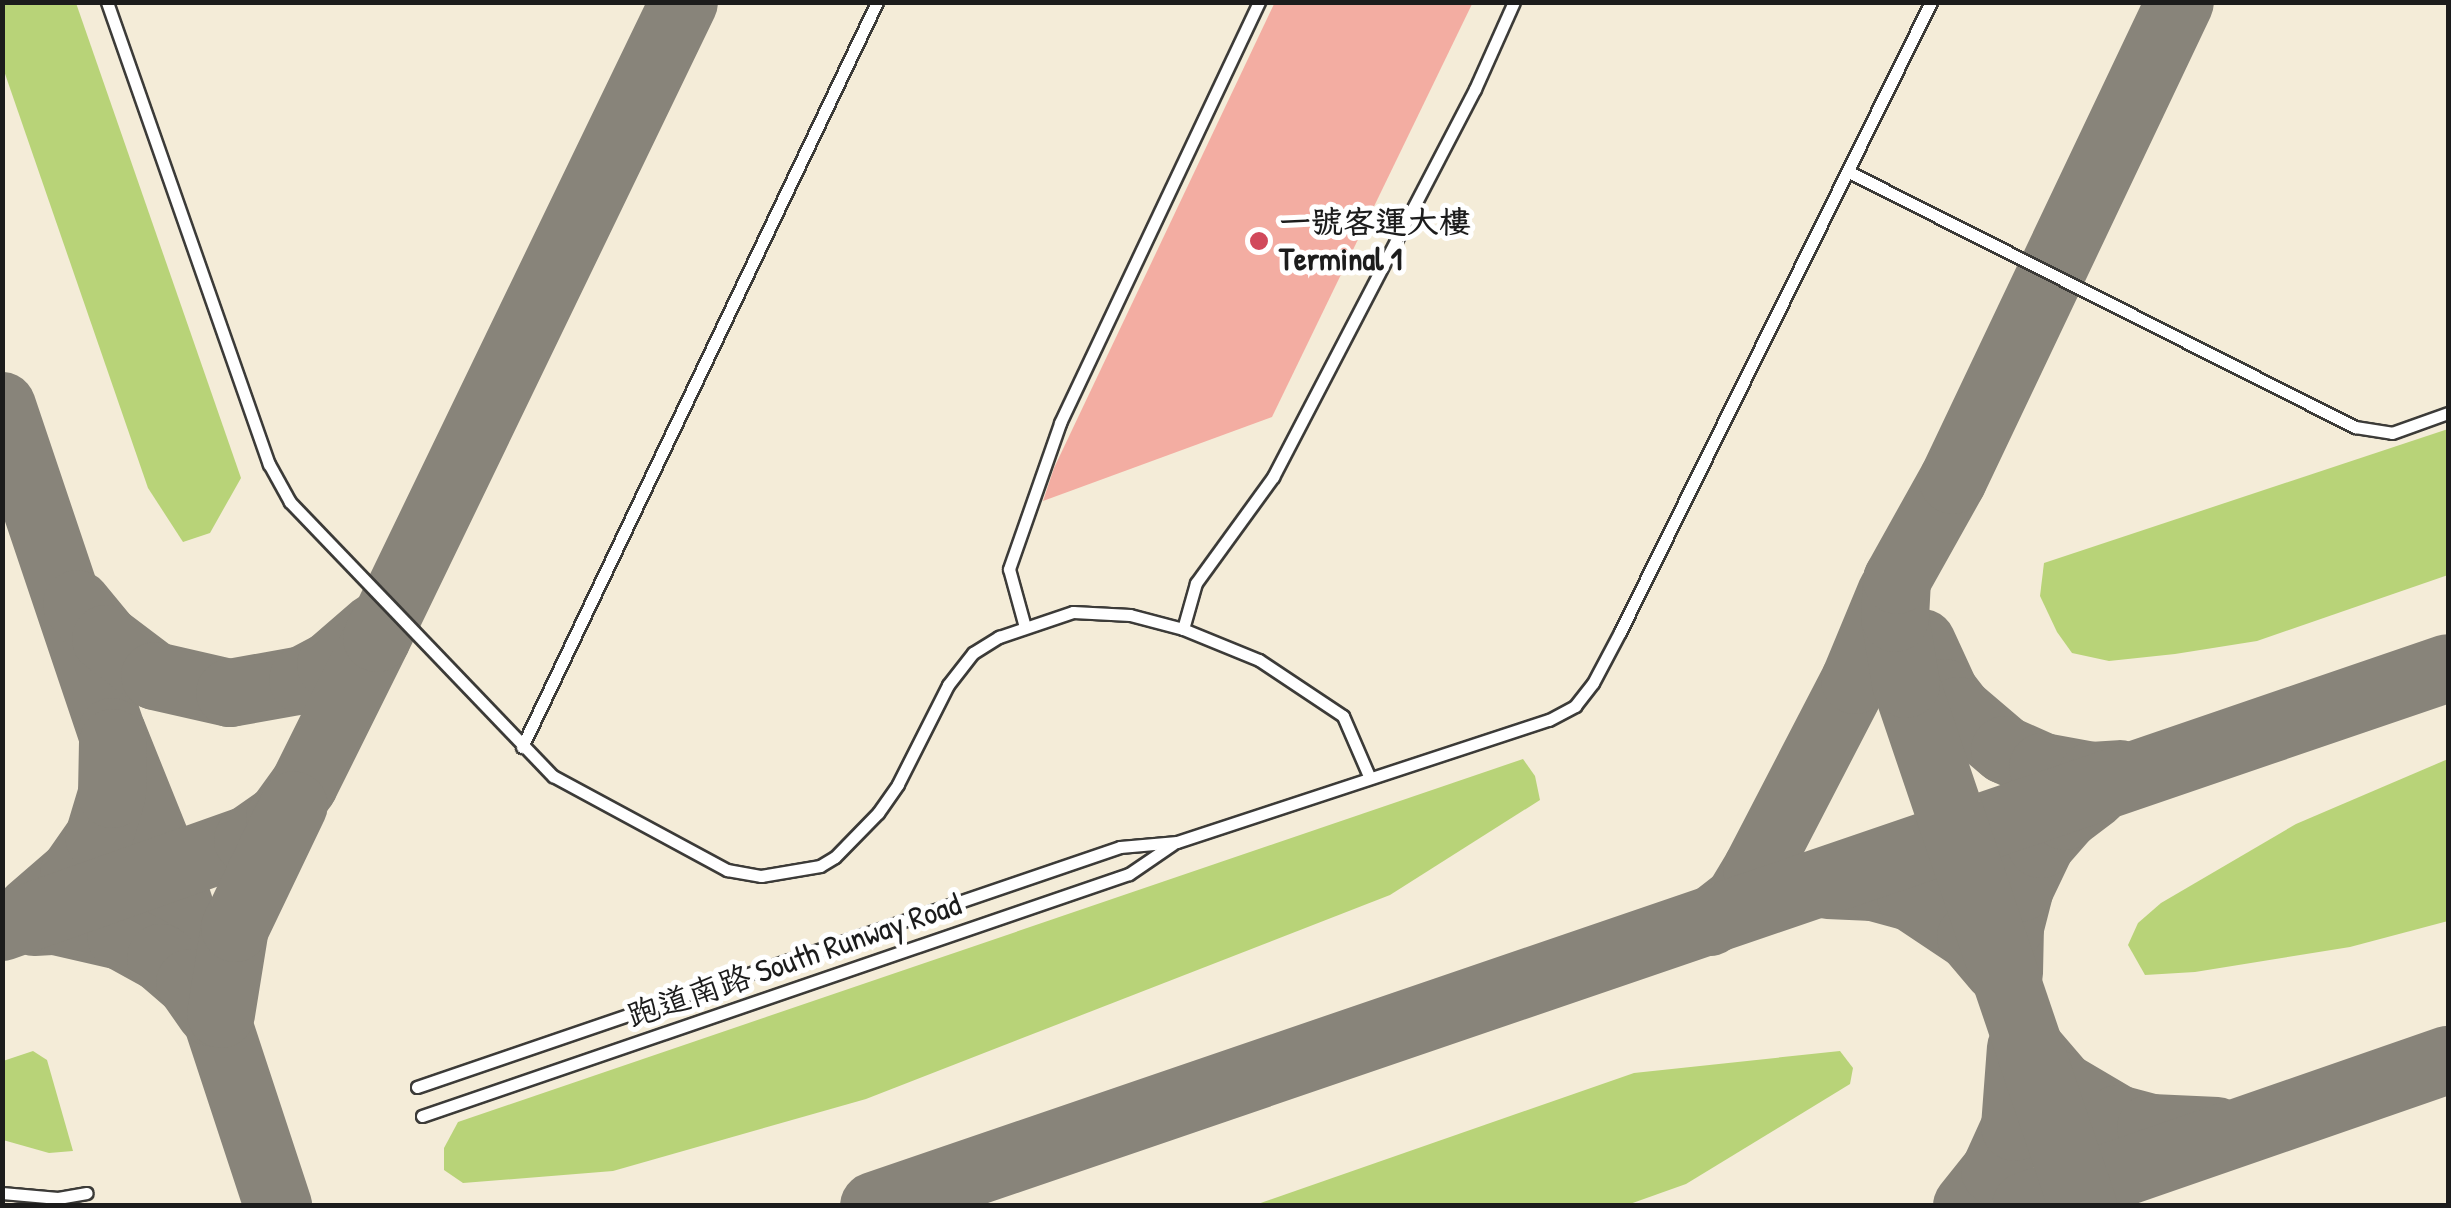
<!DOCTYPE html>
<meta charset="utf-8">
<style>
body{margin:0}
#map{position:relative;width:2451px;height:1208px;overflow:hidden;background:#f4ecd8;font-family:"Patrick Hand","LXGW WenKai TC",sans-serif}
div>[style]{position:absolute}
.green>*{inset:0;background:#b8d378}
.taxiway>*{height:68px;margin:-34px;padding:0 34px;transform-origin:34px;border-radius:34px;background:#88847a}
.building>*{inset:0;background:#f3ada2}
.roads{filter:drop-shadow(2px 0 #3c3b38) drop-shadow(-2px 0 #3c3b38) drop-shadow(0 2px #3c3b38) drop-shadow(0 -2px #3c3b38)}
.lane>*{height:11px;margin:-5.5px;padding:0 5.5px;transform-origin:5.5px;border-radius:5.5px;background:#fff}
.dots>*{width:28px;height:28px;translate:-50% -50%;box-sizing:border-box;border:5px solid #fff;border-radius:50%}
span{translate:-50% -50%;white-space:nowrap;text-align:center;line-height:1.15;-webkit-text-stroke:10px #fff;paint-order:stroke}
.poi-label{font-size:32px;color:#1c1c1c;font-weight:700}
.left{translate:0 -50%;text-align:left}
.street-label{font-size:32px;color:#1c1c1c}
.frame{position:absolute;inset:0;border:5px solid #1c1c1c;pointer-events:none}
</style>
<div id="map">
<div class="green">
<div style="clip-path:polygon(2px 3px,76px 3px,241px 478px,210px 533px,183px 542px,148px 488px,3px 68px)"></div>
<div style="clip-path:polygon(2448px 429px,2448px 575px,2257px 641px,2175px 654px,2109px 661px,2072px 653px,2057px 632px,2040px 596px,2044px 563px)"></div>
<div style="clip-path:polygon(1523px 759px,1535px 776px,1540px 800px,1390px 895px,866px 1099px,613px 1171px,463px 1183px,444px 1170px,444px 1148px,458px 1122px)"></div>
<div style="clip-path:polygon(2448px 759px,2448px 921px,2350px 947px,2195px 972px,2145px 975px,2128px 945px,2138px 923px,2161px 903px,2296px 824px)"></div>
<div style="clip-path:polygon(33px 1051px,47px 1060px,73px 1151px,49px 1153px,3px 1140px,3px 1061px)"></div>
<div style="clip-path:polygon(1840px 1051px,1853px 1068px,1850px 1084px,1686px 1184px,1627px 1205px,1255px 1205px,1634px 1073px)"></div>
</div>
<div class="taxiway">
<div style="left:2px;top:406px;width:344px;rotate:71.4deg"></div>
<div style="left:112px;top:732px;width:150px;rotate:68.1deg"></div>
<div style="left:168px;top:871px;width:353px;rotate:71.8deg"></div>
<div style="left:77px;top:604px;width:45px;rotate:50.4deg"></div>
<div style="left:106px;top:639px;width:61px;rotate:37.1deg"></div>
<div style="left:155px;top:676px;width:77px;rotate:12.8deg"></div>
<div style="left:230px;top:693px;width:74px;rotate:-10.1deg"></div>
<div style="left:303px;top:680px;width:32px;rotate:-28deg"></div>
<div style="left:331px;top:665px;width:58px;rotate:-40.8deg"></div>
<div style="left:1922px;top:643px;width:55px;rotate:65.3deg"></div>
<div style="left:1945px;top:693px;width:23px;rotate:52deg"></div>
<div style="left:1959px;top:711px;width:60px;rotate:40.3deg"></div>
<div style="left:2005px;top:750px;width:42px;rotate:24.1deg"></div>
<div style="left:2043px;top:767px;width:50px;rotate:10.4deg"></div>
<div style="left:2092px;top:776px;width:28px;rotate:-4deg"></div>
<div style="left:1828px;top:885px;width:45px;rotate:2.5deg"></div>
<div style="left:1873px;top:887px;width:39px;rotate:15deg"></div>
<div style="left:1911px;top:897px;width:72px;rotate:33.7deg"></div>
<div style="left:1971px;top:937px;width:42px;rotate:49.8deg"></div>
<div style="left:30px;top:911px;width:58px;rotate:-40.8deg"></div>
<div style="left:74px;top:873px;width:44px;rotate:-55.2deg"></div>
<div style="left:99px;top:837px;width:45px;rotate:-73.2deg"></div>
<div style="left:112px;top:794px;width:51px;rotate:-88.9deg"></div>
<div style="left:34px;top:922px;width:22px;rotate:-3deg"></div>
<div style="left:56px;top:921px;width:67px;rotate:13deg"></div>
<div style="left:121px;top:936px;width:46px;rotate:28.8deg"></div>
<div style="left:161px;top:958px;width:38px;rotate:41deg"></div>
<div style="left:190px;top:983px;width:35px;rotate:55deg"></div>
<div style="left:1710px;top:922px;width:37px;rotate:-38deg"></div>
<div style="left:1739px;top:899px;width:35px;rotate:-59deg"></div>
<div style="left:1757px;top:869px;width:213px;rotate:-62.6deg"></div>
<div style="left:1855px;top:680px;width:94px;rotate:-67.5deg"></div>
<div style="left:2px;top:927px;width:261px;rotate:-19.5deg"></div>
<div style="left:248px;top:840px;width:39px;rotate:-35deg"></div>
<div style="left:280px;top:818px;width:41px;rotate:-54deg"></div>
<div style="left:304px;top:785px;width:164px;rotate:-63.6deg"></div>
<div style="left:377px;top:638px;width:706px;rotate:-64.23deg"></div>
<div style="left:2009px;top:973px;width:46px;rotate:-88.8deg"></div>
<div style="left:2010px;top:927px;width:40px;rotate:-75.6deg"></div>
<div style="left:2020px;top:888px;width:49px;rotate:-64.5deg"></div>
<div style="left:2041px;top:844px;width:37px;rotate:-49deg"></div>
<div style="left:2065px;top:816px;width:36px;rotate:-37deg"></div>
<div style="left:221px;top:1014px;width:87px;rotate:-80.8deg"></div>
<div style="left:235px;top:928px;width:136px;rotate:-64.4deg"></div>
<div style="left:2031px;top:1050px;width:48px;rotate:49.3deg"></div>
<div style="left:2062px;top:1086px;width:65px;rotate:30.5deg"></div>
<div style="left:2118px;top:1119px;width:34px;rotate:15deg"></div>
<div style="left:2151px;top:1128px;width:66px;rotate:2.6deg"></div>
<div style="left:874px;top:1206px;width:1663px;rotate:-18.87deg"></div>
<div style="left:1967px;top:1206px;width:45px;rotate:-51.3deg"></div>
<div style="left:1995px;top:1171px;width:48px;rotate:-65.6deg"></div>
<div style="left:2015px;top:1127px;width:79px;rotate:-85.7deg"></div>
<div style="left:2026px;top:1206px;width:447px;rotate:-19.1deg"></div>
<div style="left:2083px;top:1206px;width:551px;rotate:-108.73deg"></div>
<div style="left:1906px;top:684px;width:67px;rotate:-99.5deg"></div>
<div style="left:1895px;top:618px;width:38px;rotate:-87deg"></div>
<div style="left:1897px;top:580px;width:115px;rotate:-60.8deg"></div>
<div style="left:1953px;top:480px;width:529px;rotate:-64.6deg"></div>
</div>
<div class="building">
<div style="clip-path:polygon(1275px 2px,1473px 2px,1272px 417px,1043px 501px,1054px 468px)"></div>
</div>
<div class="roads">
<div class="lane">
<div style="left:107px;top:2px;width:490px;rotate:70.7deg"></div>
<div style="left:269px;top:464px;width:43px;rotate:61.1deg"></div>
<div style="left:290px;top:502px;width:380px;rotate:46.2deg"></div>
<div style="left:553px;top:776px;width:198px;rotate:28.4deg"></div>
<div style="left:727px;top:870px;width:35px;rotate:10deg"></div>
<div style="left:761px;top:876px;width:60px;rotate:-9.6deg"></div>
<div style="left:820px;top:866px;width:17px;rotate:-31deg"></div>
<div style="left:835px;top:857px;width:62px;rotate:-45.7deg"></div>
<div style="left:878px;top:813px;width:35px;rotate:-55deg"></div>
<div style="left:898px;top:784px;width:111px;rotate:-63.2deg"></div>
<div style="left:948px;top:685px;width:41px;rotate:-52deg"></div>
<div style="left:973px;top:653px;width:31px;rotate:-32deg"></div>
<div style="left:999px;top:637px;width:78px;rotate:-18.7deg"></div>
<div style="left:1073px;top:612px;width:57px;rotate:3deg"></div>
<div style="left:1130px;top:615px;width:55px;rotate:14.8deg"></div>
<div style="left:1183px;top:629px;width:82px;rotate:22.2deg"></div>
<div style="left:1259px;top:660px;width:101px;rotate:33.7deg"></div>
<div style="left:1343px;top:716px;width:65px;rotate:66.6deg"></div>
<div style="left:1849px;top:172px;width:567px;rotate:26.75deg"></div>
<div style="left:2355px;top:427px;width:37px;rotate:9deg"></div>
<div style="left:2392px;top:433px;width:59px;rotate:-19.7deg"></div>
<div style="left:1025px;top:627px;width:60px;rotate:-105.4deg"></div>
<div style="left:1009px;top:569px;width:155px;rotate:-70.7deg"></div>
<div style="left:1060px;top:423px;width:466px;rotate:-64.7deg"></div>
<div style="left:1183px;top:629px;width:48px;rotate:-74.2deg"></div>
<div style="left:1196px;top:583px;width:131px;rotate:-54deg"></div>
<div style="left:1273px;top:477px;width:437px;rotate:-62.5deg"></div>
<div style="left:1475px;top:89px;width:95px;rotate:-65.9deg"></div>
<div style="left:522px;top:747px;width:825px;rotate:-64.52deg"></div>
<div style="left:417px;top:1087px;width:743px;rotate:-18.85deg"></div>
<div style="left:1120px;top:847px;width:57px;rotate:-5deg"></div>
<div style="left:1177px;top:842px;width:391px;rotate:-18.2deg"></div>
<div style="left:1549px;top:720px;width:30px;rotate:-28deg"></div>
<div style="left:1575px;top:706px;width:29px;rotate:-52deg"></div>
<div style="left:1593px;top:683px;width:58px;rotate:-62.1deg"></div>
<div style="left:1620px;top:632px;width:703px;rotate:-63.73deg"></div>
<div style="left:422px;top:1116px;width:747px;rotate:-18.9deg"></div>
<div style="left:1129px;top:874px;width:53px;rotate:-34.3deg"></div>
<div style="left:2px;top:1193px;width:56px;rotate:5.1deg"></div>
<div style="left:58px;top:1198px;width:29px;rotate:-10deg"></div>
</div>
</div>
<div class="dots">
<div style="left:1259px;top:241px;background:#d1495b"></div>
</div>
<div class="poi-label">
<span class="left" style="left:1279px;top:241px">一號客運大樓<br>Terminal 1</span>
</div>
<div class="street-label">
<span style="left:794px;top:960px;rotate:-19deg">跑道南路 South Runway Road</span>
</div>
<div class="frame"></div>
</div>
